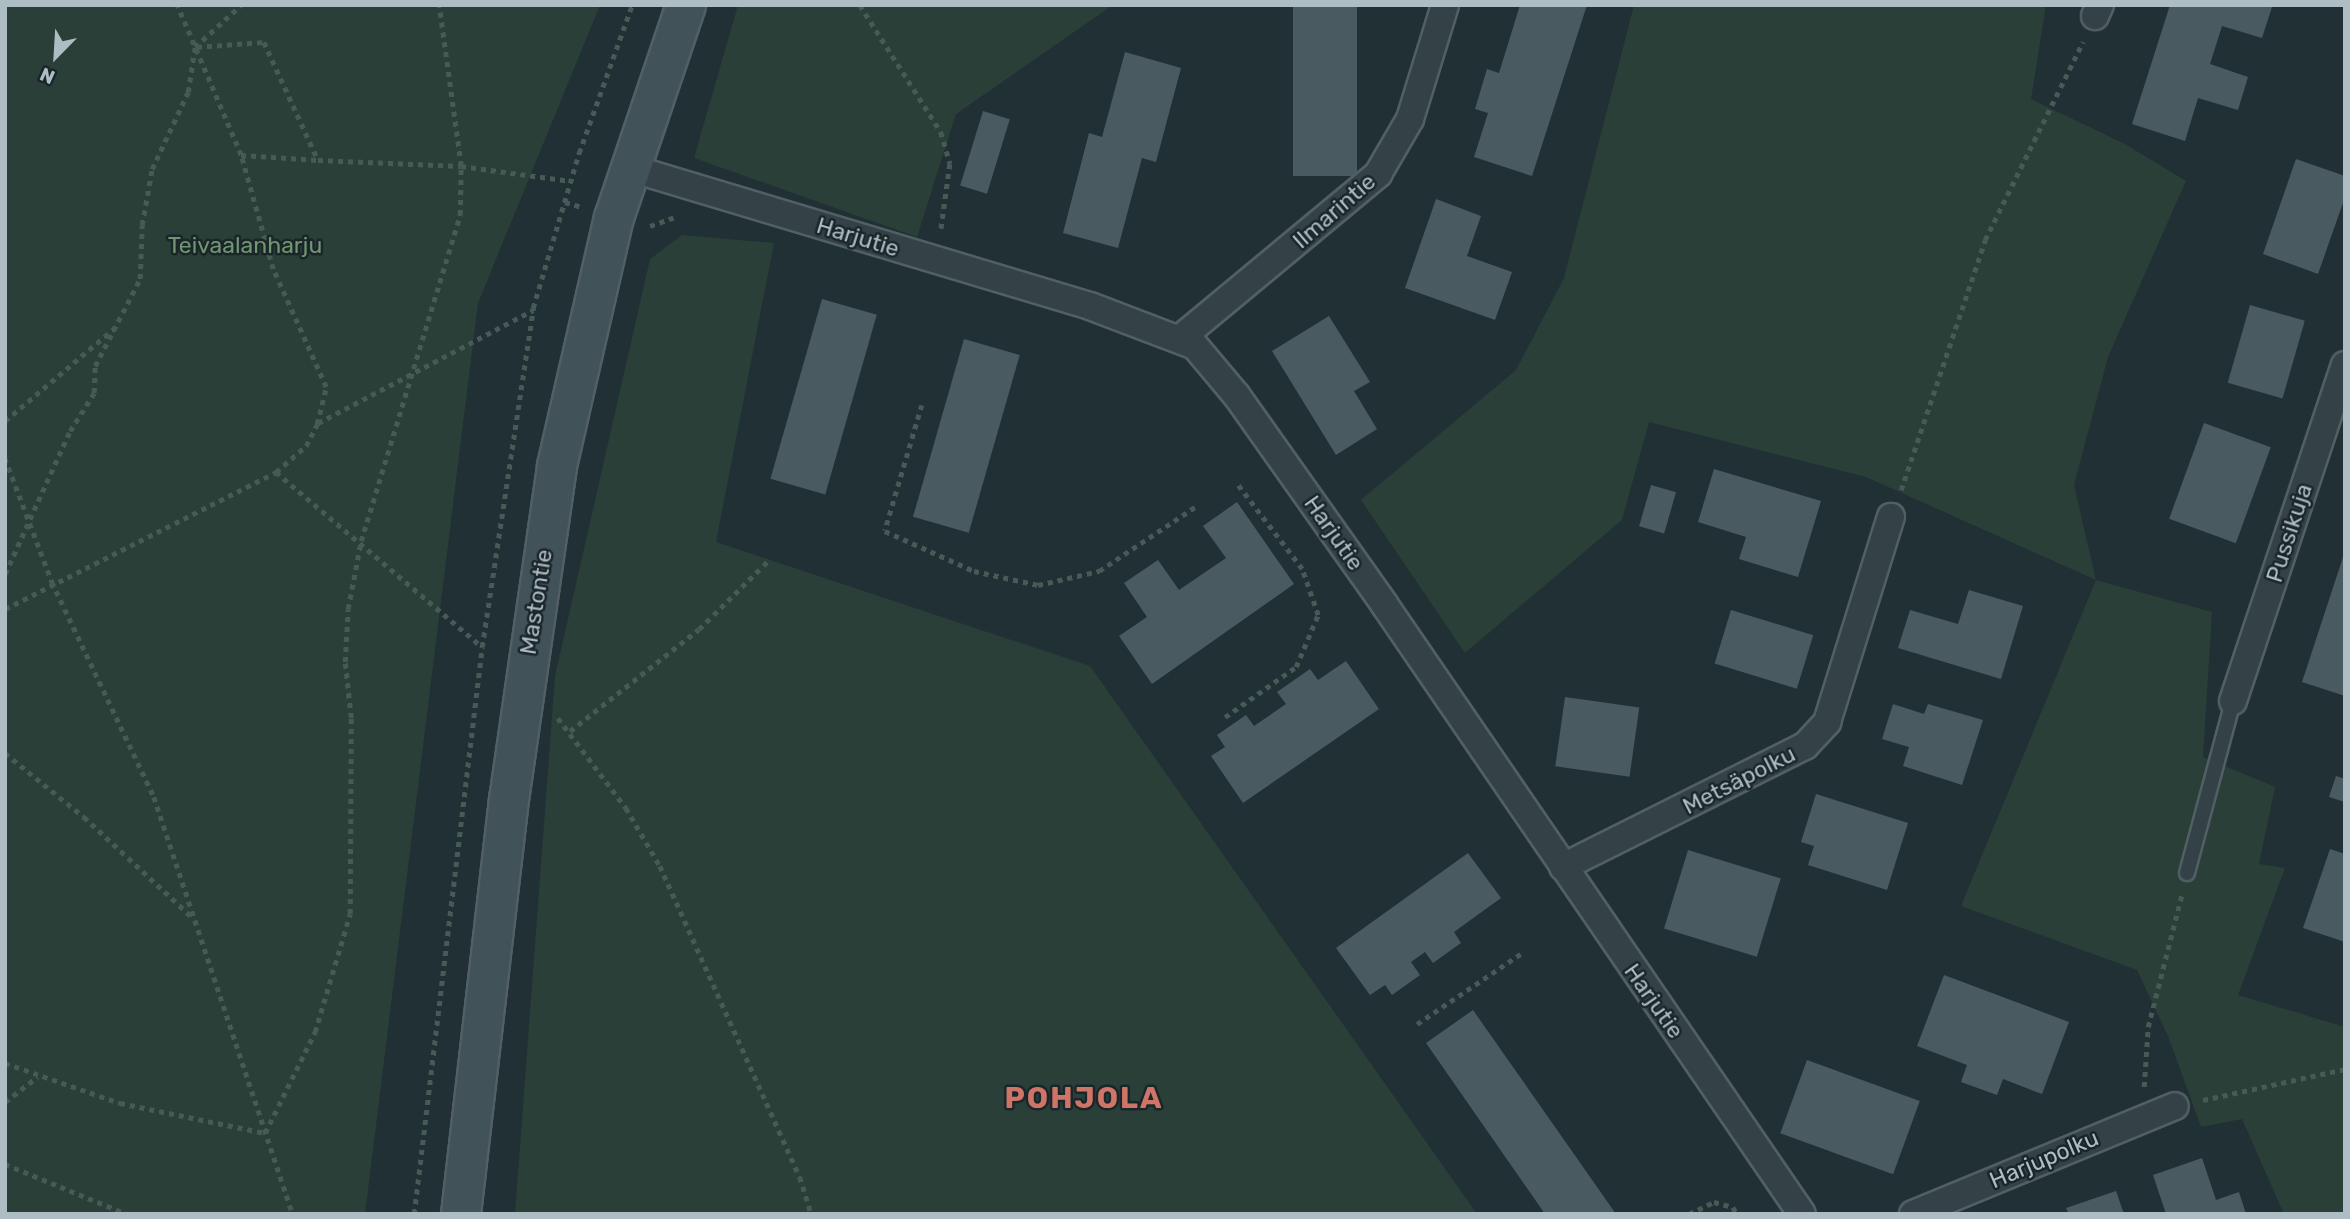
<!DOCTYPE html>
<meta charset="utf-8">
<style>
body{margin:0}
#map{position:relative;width:2350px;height:1219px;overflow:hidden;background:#213035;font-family:Rubik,sans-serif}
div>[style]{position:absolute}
.green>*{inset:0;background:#2a3f38}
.building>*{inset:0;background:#495b61;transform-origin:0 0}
.path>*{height:4.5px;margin-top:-2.25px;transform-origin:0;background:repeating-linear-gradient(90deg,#465a56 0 5px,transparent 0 10px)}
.roads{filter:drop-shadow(2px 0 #525f64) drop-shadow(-2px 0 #525f64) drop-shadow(0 2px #525f64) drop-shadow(0 -2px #525f64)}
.lane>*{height:14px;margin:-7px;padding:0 7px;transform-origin:7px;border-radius:7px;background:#344146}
.street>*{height:26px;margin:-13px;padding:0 13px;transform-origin:13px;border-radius:13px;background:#344146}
.secondary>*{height:38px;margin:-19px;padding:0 19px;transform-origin:19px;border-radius:19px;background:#425259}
span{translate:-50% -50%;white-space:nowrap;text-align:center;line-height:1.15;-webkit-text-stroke:5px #1a262a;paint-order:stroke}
.street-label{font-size:23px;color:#aebdc3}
.park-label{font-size:23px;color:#729670}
.district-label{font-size:30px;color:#cf7568;font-weight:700;letter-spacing:2px}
.frame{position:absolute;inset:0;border:7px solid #aebdc3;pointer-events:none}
.north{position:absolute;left:21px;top:21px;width:70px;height:70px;-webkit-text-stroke:5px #1a262a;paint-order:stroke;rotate:204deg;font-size:19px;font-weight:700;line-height:28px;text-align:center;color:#aebdc3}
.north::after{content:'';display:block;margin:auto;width:24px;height:32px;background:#aebdc3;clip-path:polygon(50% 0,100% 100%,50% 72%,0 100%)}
</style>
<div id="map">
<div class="green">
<div style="clip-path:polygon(5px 5px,600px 5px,478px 303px,365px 1214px,5px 1214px)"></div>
<div style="clip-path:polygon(738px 5px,1113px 5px,956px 114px,917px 237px,694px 158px)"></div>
<div style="clip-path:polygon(1634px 5px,2046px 5px,2031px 99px,2125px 144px,2186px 181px,2108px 357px,2074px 485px,2096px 580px,2212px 612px,2203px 757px,2275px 787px,2259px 864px,2285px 868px,2238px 995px,2345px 1027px,2345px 1214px,2284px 1214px,2242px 1119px,2201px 1127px,2168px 1036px,2137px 970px,1961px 906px,2096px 580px,1866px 477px,1649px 422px,1622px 520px,1465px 653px,1361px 500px,1516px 370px,1564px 278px)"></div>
<div style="clip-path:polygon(682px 235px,774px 243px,716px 542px,1090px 666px,1477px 1214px,515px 1214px,555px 676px,650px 259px)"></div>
</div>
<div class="building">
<div style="left:1293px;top:5px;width:64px;height:171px"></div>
<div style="clip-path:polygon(1520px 5px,1587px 5px,1532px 176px,1474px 157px,1488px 113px,1475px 109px,1487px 69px,1499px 73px)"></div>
<div style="clip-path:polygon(2170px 5px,2272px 7px,2262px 38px,2222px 26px,2210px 64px,2248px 77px,2238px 110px,2198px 98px,2185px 141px,2132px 124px)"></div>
<div style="clip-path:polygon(1125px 52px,1181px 68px,1156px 162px,1142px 158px,1118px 248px,1063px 233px,1089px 133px,1102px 137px)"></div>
<div style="left:983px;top:111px;width:28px;height:78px;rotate:17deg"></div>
<div style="clip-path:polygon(2296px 159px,2345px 176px,2345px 197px,2318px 274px,2263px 254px)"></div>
<div style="clip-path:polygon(1436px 199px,1481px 216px,1467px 256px,1512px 272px,1495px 320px,1405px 288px)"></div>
<div style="left:822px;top:299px;width:57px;height:187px;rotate:16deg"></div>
<div style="left:2250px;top:305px;width:57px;height:81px;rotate:16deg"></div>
<div style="clip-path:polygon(1329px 316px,1370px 382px,1354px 391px,1377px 429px,1336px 455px,1272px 351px)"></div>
<div style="left:964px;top:339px;width:58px;height:185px;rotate:16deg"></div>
<div style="left:2204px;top:423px;width:71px;height:102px;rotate:20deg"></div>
<div style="clip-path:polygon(1714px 469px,1821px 501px,1798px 577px,1739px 559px,1746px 537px,1698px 522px)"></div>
<div style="left:1651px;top:485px;width:26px;height:43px;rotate:16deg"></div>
<div style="clip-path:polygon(1237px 502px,1294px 584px,1152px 684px,1119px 636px,1147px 617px,1124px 583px,1158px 560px,1179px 590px,1226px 558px,1203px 526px)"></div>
<div style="clip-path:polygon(2344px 554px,2345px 554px,2345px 696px,2302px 682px)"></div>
<div style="clip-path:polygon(1969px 590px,2023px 606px,2001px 679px,1898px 648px,1910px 610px,1958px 624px)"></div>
<div style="left:1731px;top:610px;width:86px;height:56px;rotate:17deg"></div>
<div style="clip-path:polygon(1346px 661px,1379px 709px,1243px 803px,1211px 756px,1225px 747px,1217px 735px,1246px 715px,1254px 726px,1286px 704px,1277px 692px,1310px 669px,1318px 680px)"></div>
<div style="left:1565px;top:697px;width:75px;height:70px;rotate:8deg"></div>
<div style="clip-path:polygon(1893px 704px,1924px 714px,1928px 704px,1983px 720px,1962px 785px,1903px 766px,1909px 747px,1882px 739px)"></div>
<div style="clip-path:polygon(2336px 776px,2345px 779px,2345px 802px,2329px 797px)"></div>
<div style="clip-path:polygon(1816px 794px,1908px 823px,1887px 890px,1808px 865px,1814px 846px,1801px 842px)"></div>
<div style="clip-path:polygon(2330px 849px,2345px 854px,2345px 942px,2303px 928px)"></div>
<div style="left:1688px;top:850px;width:97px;height:82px;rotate:17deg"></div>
<div style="clip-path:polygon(1468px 853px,1501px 898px,1454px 932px,1461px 943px,1433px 963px,1425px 952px,1411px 962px,1420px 975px,1392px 995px,1385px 985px,1370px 995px,1336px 948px)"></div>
<div style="clip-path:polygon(1944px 975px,2069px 1022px,2042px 1094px,2003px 1079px,1997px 1095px,1961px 1082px,1967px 1065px,1917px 1046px)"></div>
<div style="clip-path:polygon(1473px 1010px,1616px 1214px,1545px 1214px,1426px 1043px)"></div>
<div style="left:1807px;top:1060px;width:120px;height:78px;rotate:20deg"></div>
<div style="clip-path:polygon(2202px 1158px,2216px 1200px,2239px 1192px,2246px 1214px,2166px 1214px,2153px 1175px)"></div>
<div style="clip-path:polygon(2116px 1191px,2124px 1214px,2069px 1214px,2066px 1208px)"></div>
</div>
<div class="path">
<div style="left:860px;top:5px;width:151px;rotate:57.5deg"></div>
<div style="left:941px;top:132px;width:33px;rotate:74deg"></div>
<div style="left:950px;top:164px;width:67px;rotate:97.8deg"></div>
<div style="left:197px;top:47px;width:67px;rotate:-4.3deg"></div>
<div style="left:264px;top:42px;width:130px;rotate:65.4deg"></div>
<div style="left:318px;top:160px;width:143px;rotate:2.4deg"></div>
<div style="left:461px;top:166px;width:111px;rotate:7.8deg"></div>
<div style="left:241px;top:155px;width:77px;rotate:3.7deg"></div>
<div style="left:565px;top:202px;width:17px;rotate:17deg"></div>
<div style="left:650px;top:226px;width:29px;rotate:-20deg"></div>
<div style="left:922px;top:405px;width:131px;rotate:106.4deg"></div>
<div style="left:885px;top:531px;width:98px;rotate:24.2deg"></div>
<div style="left:974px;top:571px;width:66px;rotate:12.3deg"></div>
<div style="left:1038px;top:585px;width:63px;rotate:-12.9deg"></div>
<div style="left:1099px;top:571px;width:119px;rotate:-33.7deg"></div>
<div style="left:5px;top:421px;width:148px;rotate:-40.3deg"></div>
<div style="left:318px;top:423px;width:243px;rotate:-27.7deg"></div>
<div style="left:5px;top:458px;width:133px;rotate:69.2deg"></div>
<div style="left:52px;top:582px;width:238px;rotate:64.6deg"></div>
<div style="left:154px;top:797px;width:440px;rotate:71.6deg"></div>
<div style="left:276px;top:472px;width:270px;rotate:40.3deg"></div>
<div style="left:1901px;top:490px;width:264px;rotate:-71.4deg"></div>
<div style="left:1985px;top:240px;width:221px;rotate:-63.7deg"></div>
<div style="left:5px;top:574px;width:157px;rotate:-65.6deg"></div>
<div style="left:70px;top:431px;width:45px;rotate:-57.7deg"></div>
<div style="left:94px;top:393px;width:27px;rotate:-88deg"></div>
<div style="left:95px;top:366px;width:98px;rotate:-62.7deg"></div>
<div style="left:140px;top:279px;width:54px;rotate:-87.9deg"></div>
<div style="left:142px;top:225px;width:57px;rotate:-79.9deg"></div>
<div style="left:152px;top:169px;width:85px;rotate:-64.9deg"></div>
<div style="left:188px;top:92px;width:46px;rotate:-81.2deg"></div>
<div style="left:195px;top:47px;width:62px;rotate:-42.4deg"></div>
<div style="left:5px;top:609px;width:304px;rotate:-26.8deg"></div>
<div style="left:276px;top:472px;width:40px;rotate:-41deg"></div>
<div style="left:306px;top:446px;width:25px;rotate:-63deg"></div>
<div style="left:317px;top:424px;width:38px;rotate:-76deg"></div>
<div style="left:326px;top:387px;width:129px;rotate:-114.2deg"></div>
<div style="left:273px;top:269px;width:118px;rotate:-105.7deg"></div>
<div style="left:241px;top:155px;width:163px;rotate:-113.1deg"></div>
<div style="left:1225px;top:717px;width:87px;rotate:-35.2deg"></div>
<div style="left:1296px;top:667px;width:56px;rotate:-67.1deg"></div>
<div style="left:1318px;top:615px;width:49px;rotate:-109.2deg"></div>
<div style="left:1302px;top:569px;width:107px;rotate:-127.4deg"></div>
<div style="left:558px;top:718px;width:113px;rotate:52.9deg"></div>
<div style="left:626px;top:808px;width:67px;rotate:59.6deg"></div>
<div style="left:660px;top:866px;width:341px;rotate:65.8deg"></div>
<div style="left:800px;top:1177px;width:39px;rotate:73deg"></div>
<div style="left:570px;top:731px;width:164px;rotate:-38.3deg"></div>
<div style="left:699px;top:629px;width:97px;rotate:-44.6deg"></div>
<div style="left:5px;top:753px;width:102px;rotate:39deg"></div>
<div style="left:84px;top:817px;width:146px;rotate:42.8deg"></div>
<div style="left:1417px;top:1024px;width:127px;rotate:-34.1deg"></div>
<div style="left:5px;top:1063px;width:122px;rotate:19.2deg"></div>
<div style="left:120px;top:1103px;width:148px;rotate:11.7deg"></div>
<div style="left:2144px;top:1087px;width:60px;rotate:-86.2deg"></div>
<div style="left:2148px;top:1027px;width:137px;rotate:-75.7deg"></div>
<div style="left:2203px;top:1100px;width:145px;rotate:-12.3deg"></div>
<div style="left:5px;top:1102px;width:41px;rotate:-38deg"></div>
<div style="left:265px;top:1133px;width:113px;rotate:-63.7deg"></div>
<div style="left:315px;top:1032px;width:123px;rotate:-73.5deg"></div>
<div style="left:350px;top:914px;width:196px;rotate:-89.7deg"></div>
<div style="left:351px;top:718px;width:56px;rotate:-96.1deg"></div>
<div style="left:345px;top:662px;width:53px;rotate:-86.8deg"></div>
<div style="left:348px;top:609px;width:69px;rotate:-79.2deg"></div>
<div style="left:361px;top:541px;width:341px;rotate:-73.1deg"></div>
<div style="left:460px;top:215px;width:49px;rotate:-88.8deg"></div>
<div style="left:461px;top:166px;width:162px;rotate:-97.8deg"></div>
<div style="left:5px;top:1164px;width:132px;rotate:22.3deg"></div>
<div style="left:414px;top:1214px;width:571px;rotate:-83.16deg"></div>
<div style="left:482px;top:647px;width:343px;rotate:-81.4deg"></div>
<div style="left:533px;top:308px;width:162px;rotate:-73.5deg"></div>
<div style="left:579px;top:153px;width:157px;rotate:-70.3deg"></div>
<div style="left:1689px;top:1214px;width:28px;rotate:-26deg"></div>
<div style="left:1714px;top:1202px;width:20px;rotate:15deg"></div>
<div style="left:1733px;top:1207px;width:8px;rotate:60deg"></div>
</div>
<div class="roads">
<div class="lane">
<div style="left:2187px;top:873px;width:178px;rotate:-75deg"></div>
</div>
<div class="street">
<div style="left:2095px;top:16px;width:12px;rotate:-66deg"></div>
<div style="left:630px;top:168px;width:480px;rotate:16.7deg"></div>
<div style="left:1090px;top:306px;width:112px;rotate:20.9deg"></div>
<div style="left:1195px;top:346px;width:65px;rotate:50deg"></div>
<div style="left:1237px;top:396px;width:255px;rotate:54.7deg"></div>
<div style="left:1384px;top:604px;width:739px;rotate:55.58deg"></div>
<div style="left:1182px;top:337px;width:255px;rotate:-39.7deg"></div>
<div style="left:1378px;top:174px;width:64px;rotate:-59.8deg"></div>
<div style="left:1410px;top:119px;width:119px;rotate:-72.9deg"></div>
<div style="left:2233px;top:701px;width:354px;rotate:-71.6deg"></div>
<div style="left:1563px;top:867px;width:271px;rotate:-26.6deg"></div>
<div style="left:1805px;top:746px;width:33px;rotate:-47deg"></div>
<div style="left:1827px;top:722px;width:215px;rotate:-72.7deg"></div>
<div style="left:1913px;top:1214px;width:283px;rotate:-22.4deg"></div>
</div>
<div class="secondary">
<div style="left:461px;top:1214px;width:417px;rotate:-83.4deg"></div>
<div style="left:509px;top:800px;width:337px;rotate:-81.8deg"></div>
<div style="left:557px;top:466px;width:254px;rotate:-77.1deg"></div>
<div style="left:614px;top:218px;width:225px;rotate:-71.3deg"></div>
</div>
</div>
<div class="street-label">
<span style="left:1334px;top:211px;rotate:-41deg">Ilmarintie</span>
<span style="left:858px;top:237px;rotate:17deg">Harjutie</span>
<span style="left:1334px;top:533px;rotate:55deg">Harjutie</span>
<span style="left:2289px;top:533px;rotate:-72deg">Pussikuja</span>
<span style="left:536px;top:602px;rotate:-81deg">Mastontie</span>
<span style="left:1739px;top:780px;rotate:-27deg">Metsäpolku</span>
<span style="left:1654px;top:1001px;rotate:55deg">Harjutie</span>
<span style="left:2044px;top:1159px;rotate:-23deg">Harjupolku</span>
</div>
<div class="park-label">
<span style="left:245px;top:245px">Teivaalanharju</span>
</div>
<div class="district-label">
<span style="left:1084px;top:1098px">POHJOLA</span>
</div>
<div class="frame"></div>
<div class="north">N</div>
</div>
